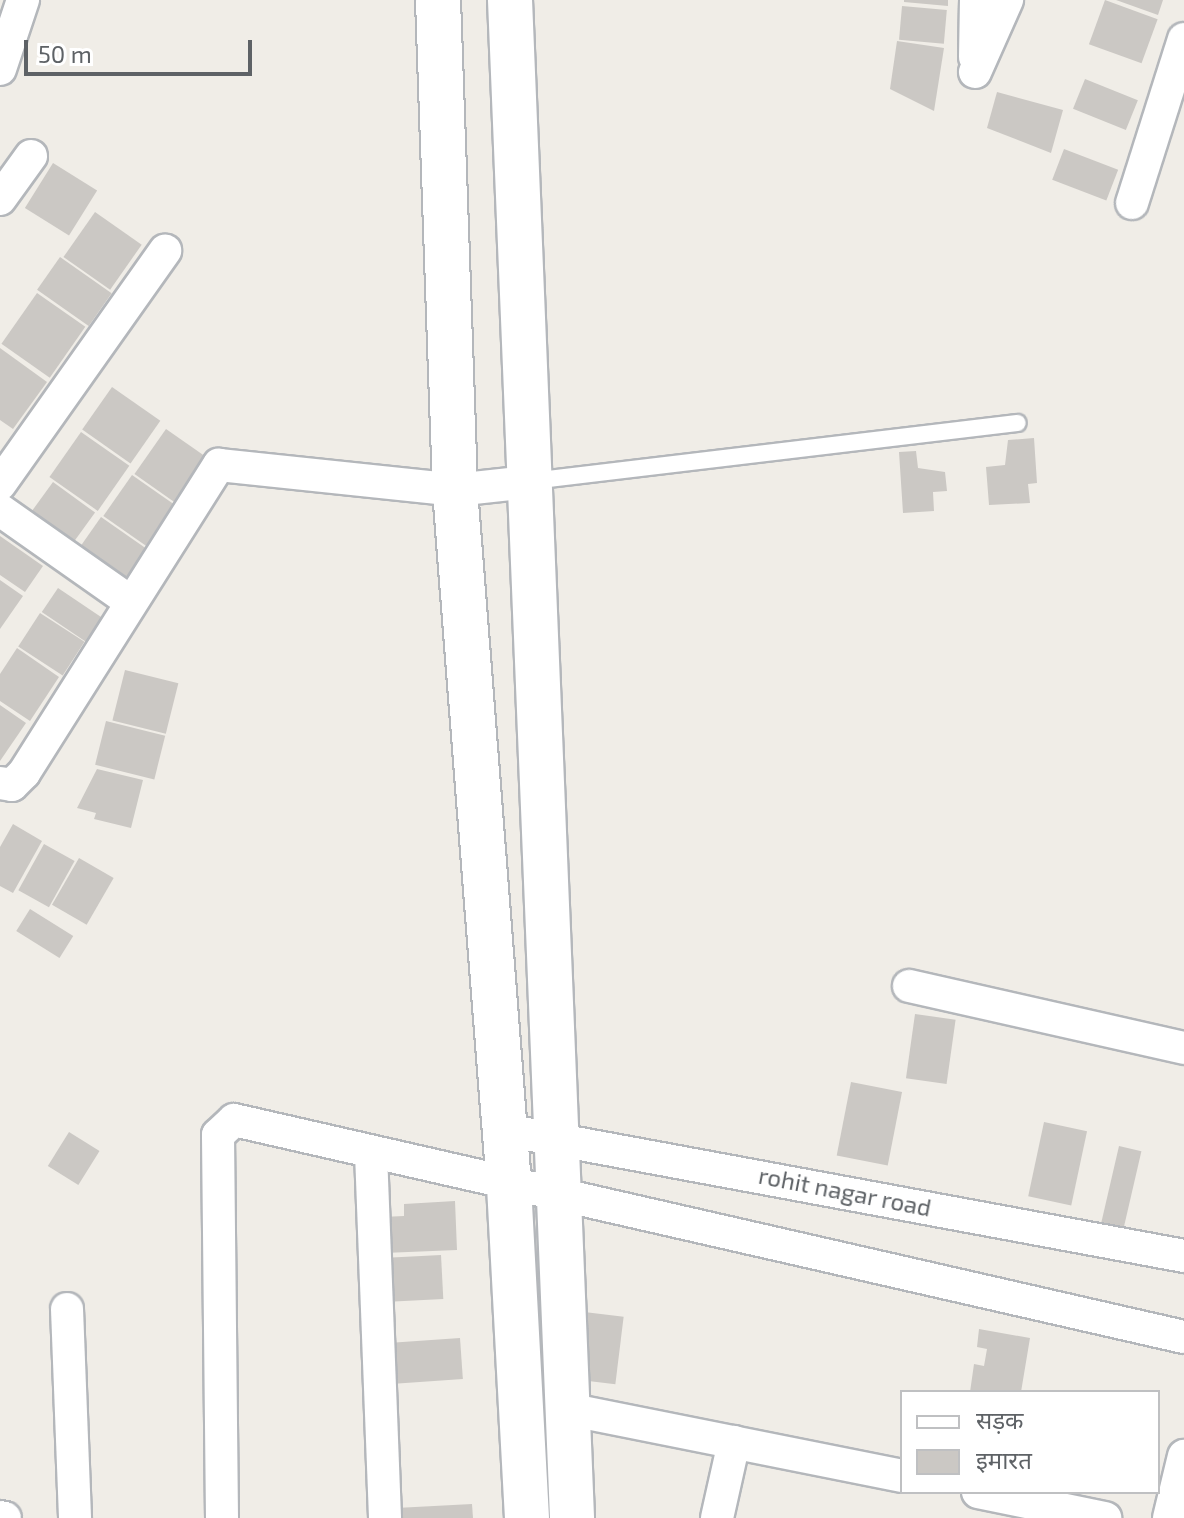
<!DOCTYPE html>
<meta charset="utf-8">
<style>
body{margin:0}
#map{position:relative;width:1184px;height:1518px;overflow:hidden;background:#f0ede7;font-family:"Exo 2","Noto Sans Devanagari",sans-serif}
div>[style]{position:absolute}
.building>*{inset:0;background:#cbc8c4;transform-origin:0 0}
.roads{filter:drop-shadow(2px 0 #b4b7bb) drop-shadow(-2px 0 #b4b7bb) drop-shadow(0 2px #b4b7bb) drop-shadow(0 -2px #b4b7bb)}
.lane>*{height:16px;margin:-8px;padding:0 8px;transform-origin:8px;border-radius:8px;background:#fff}
.street>*{height:32px;margin:-16px;padding:0 16px;transform-origin:16px;border-radius:16px;background:#fff}
.secondary>*{height:44px;margin:-22px;padding:0 22px;transform-origin:22px;border-radius:22px;background:#fff}
span{translate:-50% -50%;white-space:nowrap;text-align:center;line-height:1.15;-webkit-text-stroke:6px #fff;paint-order:stroke}
.street-label{font-size:24px;color:#5e6266}
.legend{position:absolute;left:900px;top:1390px;width:260px;height:104px;box-sizing:border-box;background:#fff;border:2px solid #bfc0c2;margin:0;padding:10px 14px;list-style:none;font-size:24px;color:#5e6266}
.legend li{display:flex;align-items:center;gap:16px;height:40px}
.legend b{width:40px;border:2px solid #bfc0c2}
.scale{position:absolute;left:24px;top:40px;width:228px;height:36px;box-sizing:border-box;border:4px solid #5e6266;border-top:0;padding-left:10px;font-size:24px;line-height:28px;white-space:nowrap;color:#5e6266;-webkit-text-stroke:6px #fff;paint-order:stroke}
</style>
<div id="map">
<div class="building">
<div style="clip-path:polygon(904px 0,948px 0,948px 6px,904px 2px)"></div>
<div style="left:1105px;top:0;width:56px;height:47px;rotate:20deg"></div>
<div style="clip-path:polygon(1116px 0,1163px 0,1158px 15px)"></div>
<div style="left:902px;top:6px;width:45px;height:34px;rotate:5deg"></div>
<div style="clip-path:polygon(897px 41px,944px 48px,934px 111px,890px 89px)"></div>
<div style="left:1085px;top:79px;width:57px;height:32px;rotate:22deg"></div>
<div style="clip-path:polygon(997px 92px,1063px 110px,1051px 153px,987px 128px)"></div>
<div style="left:1064px;top:149px;width:58px;height:33px;rotate:21deg"></div>
<div style="left:53px;top:163px;width:52px;height:53px;rotate:32deg"></div>
<div style="left:95px;top:212px;width:57px;height:55px;rotate:35deg"></div>
<div style="left:60px;top:257px;width:63px;height:40px;rotate:35deg"></div>
<div style="left:37px;top:293px;width:59px;height:62px;rotate:35deg"></div>
<div style="clip-path:polygon(0 348px,47px 382px,13px 429px,0 420px)"></div>
<div style="left:112px;top:387px;width:59px;height:52px;rotate:35deg"></div>
<div style="left:166px;top:429px;width:56px;height:55px;rotate:35deg"></div>
<div style="left:81px;top:432px;width:59px;height:55px;rotate:35deg"></div>
<div style="clip-path:polygon(1034px 438px,1037px 483px,1028px 484px,1030px 503px,989px 505px,986px 467px,1005px 465px,1008px 440px)"></div>
<div style="clip-path:polygon(916px 451px,918px 468px,945px 472px,947px 491px,933px 492px,934px 511px,903px 513px,899px 452px)"></div>
<div style="left:132px;top:475px;width:59px;height:50px;rotate:35deg"></div>
<div style="left:53px;top:482px;width:52px;height:49px;rotate:36deg"></div>
<div style="left:101px;top:517px;width:59px;height:47px;rotate:35deg"></div>
<div style="clip-path:polygon(0 536px,43px 566px,25px 592px,0 575px)"></div>
<div style="clip-path:polygon(0 580px,23px 596px,0 629px)"></div>
<div style="left:58px;top:588px;width:55px;height:29px;rotate:34deg"></div>
<div style="left:40px;top:613px;width:53px;height:40px;rotate:33deg"></div>
<div style="clip-path:polygon(17px 648px,59px 677px,30px 721px,0 701px,0 674px)"></div>
<div style="left:125px;top:670px;width:55px;height:52px;rotate:14deg"></div>
<div style="clip-path:polygon(0 705px,26px 723px,0 761px)"></div>
<div style="left:106px;top:721px;width:61px;height:45px;rotate:14deg"></div>
<div style="clip-path:polygon(97px 769px,143px 780px,131px 828px,94px 819px,96px 813px,77px 808px)"></div>
<div style="clip-path:polygon(13px 824px,42px 841px,13px 893px,0 886px,0 847px)"></div>
<div style="left:44px;top:844px;width:35px;height:53px;rotate:29deg"></div>
<div style="left:79px;top:858px;width:40px;height:54px;rotate:30deg"></div>
<div style="left:30px;top:909px;width:51px;height:26px;rotate:32deg"></div>
<div style="left:915px;top:1014px;width:41px;height:65px;rotate:8deg"></div>
<div style="left:851px;top:1082px;width:52px;height:75px;rotate:11deg"></div>
<div style="left:1044px;top:1122px;width:44px;height:76px;rotate:12deg"></div>
<div style="left:69px;top:1132px;width:36px;height:40px;rotate:32deg"></div>
<div style="left:1119px;top:1146px;width:23px;height:84px;rotate:13deg"></div>
<div style="clip-path:polygon(455px 1201px,457px 1250px,384px 1253px,382px 1217px,404px 1216px,404px 1204px)"></div>
<div style="left:441px;top:1255px;width:44px;height:59px;rotate:87deg"></div>
<div style="left:576px;top:1311px;width:48px;height:68px;rotate:7deg"></div>
<div style="clip-path:polygon(979px 1329px,1030px 1338px,1021px 1392px,970px 1392px,974px 1364px,984px 1366px,987px 1349px,977px 1347px)"></div>
<div style="left:460px;top:1338px;width:41px;height:72px;rotate:86deg"></div>
<div style="clip-path:polygon(472px 1504px,473px 1518px,397px 1518px,396px 1508px)"></div>
</div>
<div class="roads">
<div class="lane">
<div style="left:531px;top:481px;width:490px;rotate:-6.8deg"></div>
</div>
<div class="street">
<div style="left:975px;top:57px;width:57px;rotate:-89deg"></div>
<div style="left:0;top:69px;width:73px;rotate:-71.6deg"></div>
<div style="left:975px;top:72px;width:79px;rotate:-66deg"></div>
<div style="left:0;top:199px;width:53px;rotate:-54.2deg"></div>
<div style="left:1132px;top:203px;width:172px;rotate:-72.4deg"></div>
<div style="left:0;top:484px;width:286px;rotate:-54.7deg"></div>
<div style="left:0;top:510px;width:160px;rotate:35.1deg"></div>
<div style="left:0;top:783px;width:12px;rotate:9deg"></div>
<div style="left:12px;top:785px;width:17px;rotate:-45deg"></div>
<div style="left:24px;top:773px;width:365px;rotate:-57.7deg"></div>
<div style="left:219px;top:465px;width:237px;rotate:6deg"></div>
<div style="left:455px;top:490px;width:74px;rotate:-6.2deg"></div>
<div style="left:909px;top:986px;width:282px;rotate:12.7deg"></div>
<div style="left:505px;top:1130px;width:691px;rotate:10.51deg"></div>
<div style="left:371px;top:1153px;width:365px;rotate:87.8deg"></div>
<div style="left:67px;top:1309px;width:209px;rotate:87.8deg"></div>
<div style="left:567px;top:1409px;width:342px;rotate:11.3deg"></div>
<div style="left:978px;top:1492px;width:130px;rotate:11.6deg"></div>
<div style="left:0;top:1517px;width:5px;rotate:11deg"></div>
<div style="left:222px;top:1518px;width:383px;rotate:-90.6deg"></div>
<div style="left:218px;top:1135px;width:22px;rotate:-43deg"></div>
<div style="left:234px;top:1120px;width:974px;rotate:12.87deg"></div>
<div style="left:717px;top:1518px;width:78px;rotate:-77.4deg"></div>
<div style="left:1169px;top:1518px;width:64px;rotate:-76.4deg"></div>
</div>
<div class="secondary">
<div style="left:438px;top:0;width:490px;rotate:88deg"></div>
<div style="left:455px;top:490px;width:698px;rotate:85.56deg"></div>
<div style="left:509px;top:1186px;width:332px;rotate:86.9deg"></div>
<div style="left:510px;top:0;width:1519px;rotate:87.66deg"></div>
</div>
</div>
<div class="street-label">
<span style="left:845px;top:1191px;rotate:11deg">rohit nagar road</span>
</div>
<ul class="legend">
<li><b style="height:10px;background:#fff"></b>सड़क</li>
<li><b style="height:22px;background:#cbc8c4"></b>इमारत</li>
</ul>
<div class="scale">50 m</div>
</div>
